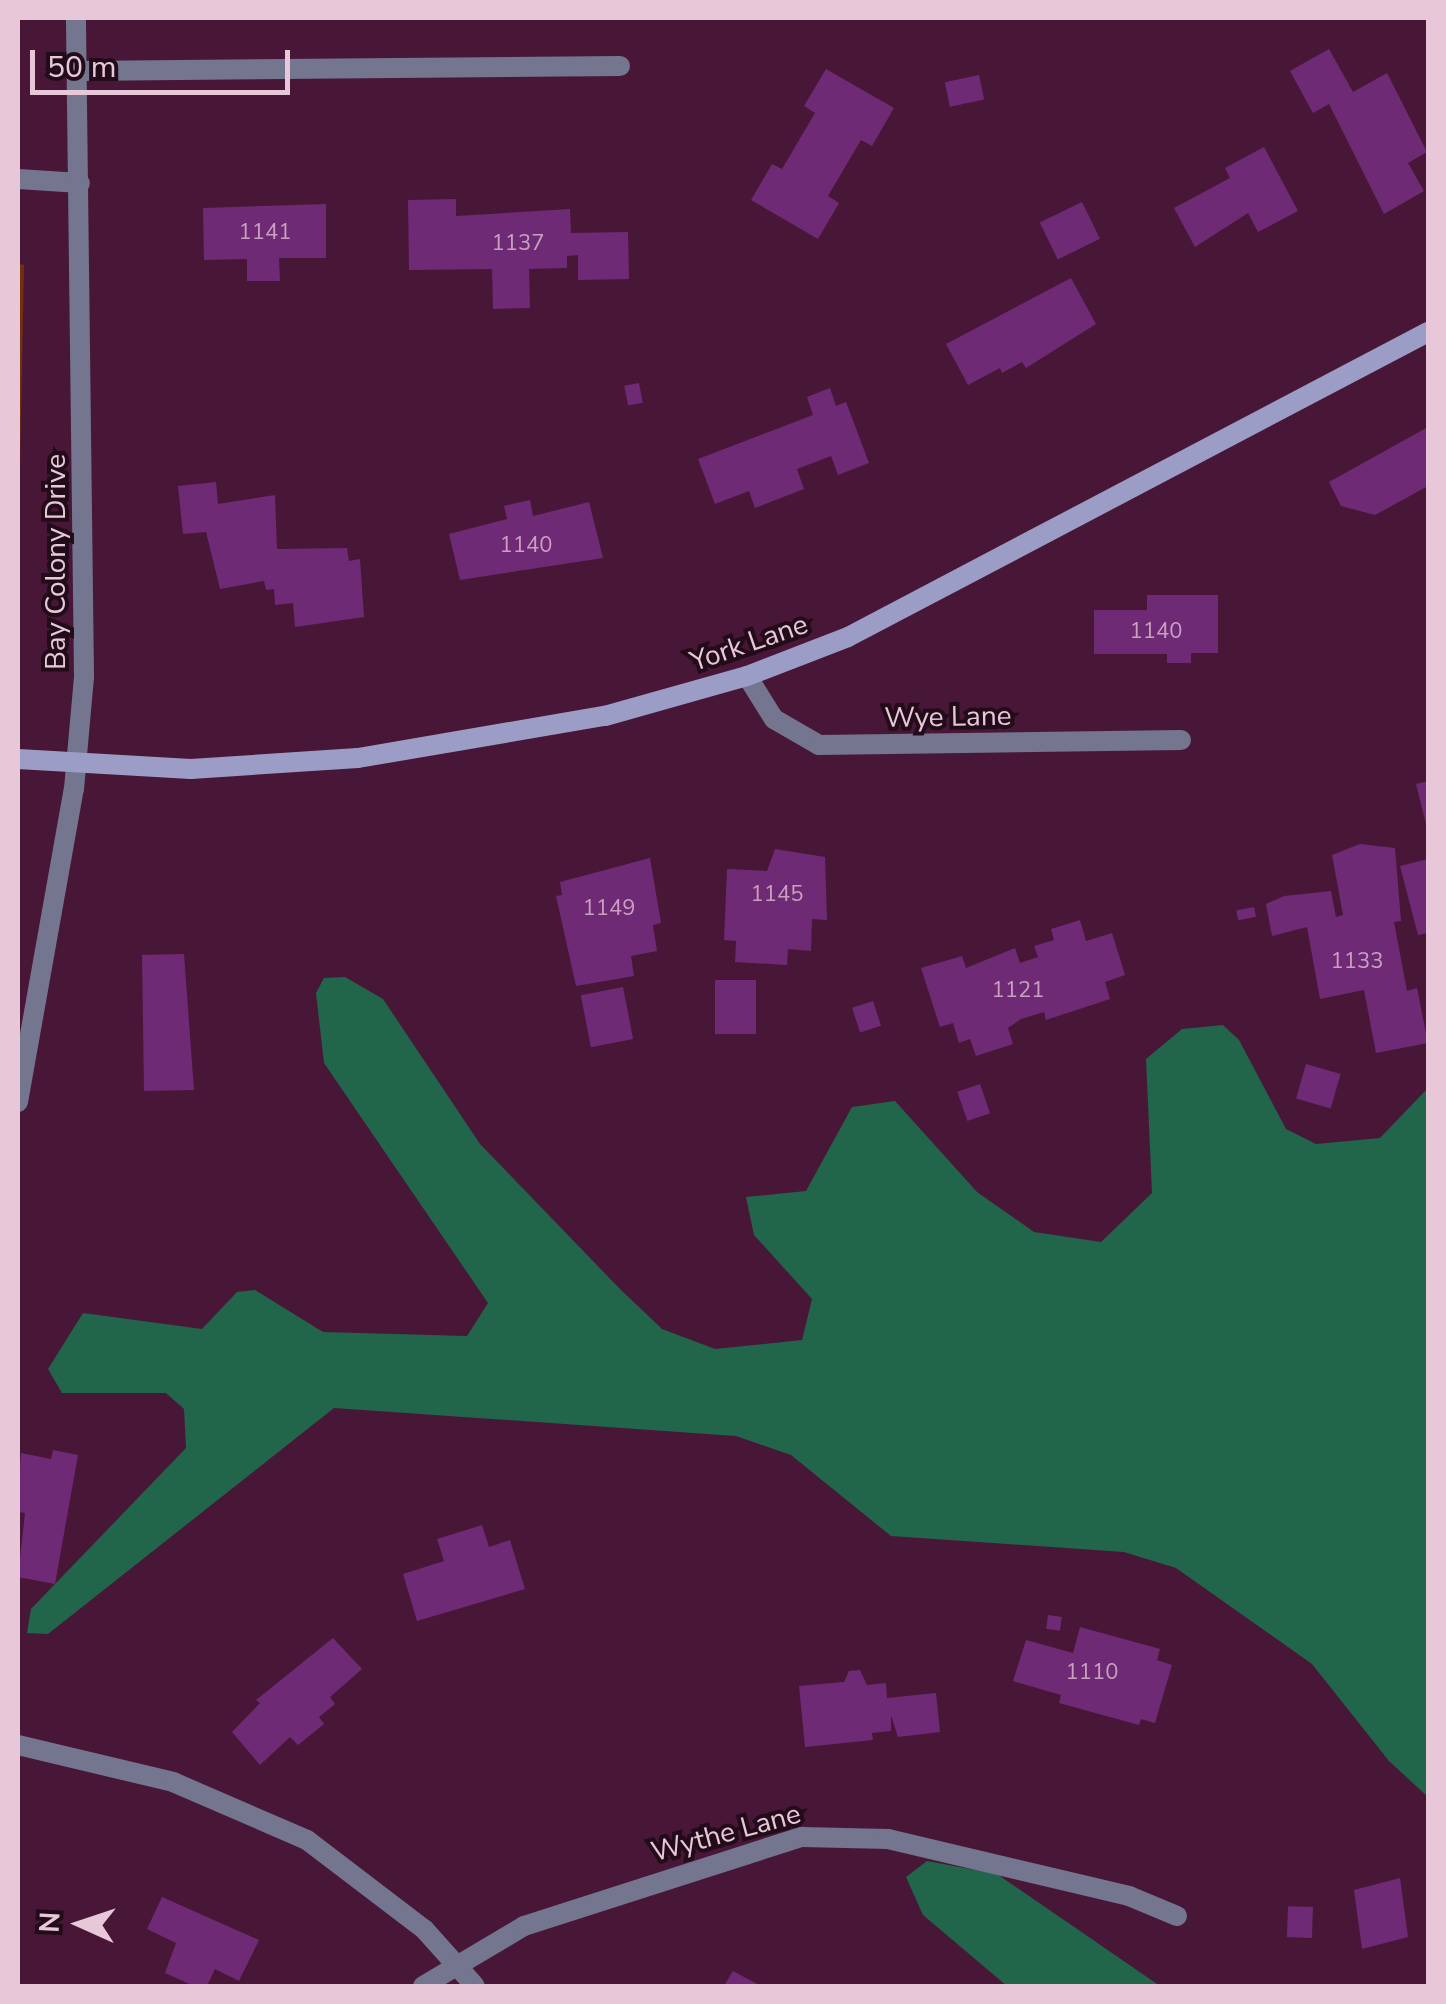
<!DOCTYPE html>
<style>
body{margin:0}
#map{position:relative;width:1446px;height:2004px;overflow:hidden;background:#481737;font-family:"Nunito Sans",sans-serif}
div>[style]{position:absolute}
.green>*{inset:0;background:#713010}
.water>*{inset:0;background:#21664b}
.building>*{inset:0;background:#6e2a75;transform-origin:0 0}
.street>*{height:20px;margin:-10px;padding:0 10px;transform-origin:10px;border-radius:10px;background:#74758e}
.secondary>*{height:20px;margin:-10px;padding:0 10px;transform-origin:10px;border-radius:10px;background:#9c9dc6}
span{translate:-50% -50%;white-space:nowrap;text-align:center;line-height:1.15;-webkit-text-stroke:8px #220c1a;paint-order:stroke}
.number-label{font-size:22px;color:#c9a0bf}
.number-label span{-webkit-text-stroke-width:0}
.street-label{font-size:28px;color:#e7c7d8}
.frame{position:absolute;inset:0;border:20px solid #e7c7d8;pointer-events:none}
.north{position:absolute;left:30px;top:1874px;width:100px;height:100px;-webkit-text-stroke:8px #220c1a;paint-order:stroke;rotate:273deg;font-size:28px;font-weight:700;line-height:40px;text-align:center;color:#e7c7d8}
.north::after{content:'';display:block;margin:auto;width:35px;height:45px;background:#e7c7d8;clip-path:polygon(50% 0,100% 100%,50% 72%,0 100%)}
.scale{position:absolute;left:30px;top:50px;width:260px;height:45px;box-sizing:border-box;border:5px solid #e7c7d8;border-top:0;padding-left:12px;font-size:30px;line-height:35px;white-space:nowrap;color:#e7c7d8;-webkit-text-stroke:8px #220c1a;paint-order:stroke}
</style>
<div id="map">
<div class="green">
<div style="clip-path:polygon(18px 264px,24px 265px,18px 566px)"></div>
</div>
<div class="water">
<div style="clip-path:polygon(345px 977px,383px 999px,480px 1144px,619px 1288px,662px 1329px,715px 1349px,802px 1340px,812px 1299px,754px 1235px,746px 1197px,806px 1191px,852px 1107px,895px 1101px,977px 1192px,1034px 1232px,1101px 1242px,1152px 1193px,1146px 1059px,1182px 1029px,1223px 1025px,1239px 1040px,1286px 1129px,1316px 1144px,1380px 1138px,1428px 1088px,1428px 1797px,1389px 1761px,1312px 1664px,1176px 1568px,1124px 1552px,891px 1536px,791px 1455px,736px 1436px,334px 1408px,48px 1634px,27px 1633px,31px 1609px,186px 1448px,184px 1409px,166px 1393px,62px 1393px,48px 1369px,83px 1313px,202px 1329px,237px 1292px,255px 1290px,323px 1332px,467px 1336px,488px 1303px,324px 1063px,316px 993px,324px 978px)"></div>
<div style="clip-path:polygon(927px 1861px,997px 1874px,1160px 1986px,1007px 1986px,923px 1915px,906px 1877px)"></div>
</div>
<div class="building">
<div style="clip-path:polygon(1329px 49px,1353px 92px,1387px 73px,1427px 152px,1408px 163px,1424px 191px,1384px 214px,1329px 104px,1313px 113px,1290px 71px)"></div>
<div style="clip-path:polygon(826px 69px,894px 108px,872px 146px,861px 140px,828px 196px,839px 203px,818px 239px,751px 200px,772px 164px,782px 169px,815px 113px,804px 106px)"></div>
<div style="left:979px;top:75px;width:25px;height:35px;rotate:78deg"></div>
<div style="clip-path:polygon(1264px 147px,1298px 211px,1258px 232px,1248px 213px,1195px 247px,1174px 208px,1230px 178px,1225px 168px)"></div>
<div style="clip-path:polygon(456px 199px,456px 216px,570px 209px,571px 233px,628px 232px,629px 279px,578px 280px,578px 255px,567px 256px,567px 268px,529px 269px,530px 308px,493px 309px,492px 269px,409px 270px,408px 200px)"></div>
<div style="left:1082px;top:202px;width:41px;height:47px;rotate:64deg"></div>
<div style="clip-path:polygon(326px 204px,326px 258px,279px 258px,280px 281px,247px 281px,247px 259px,204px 260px,203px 208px)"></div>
<div style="clip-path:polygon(1071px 278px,1096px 324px,1026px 368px,1022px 362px,1002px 373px,1000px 368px,968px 385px,946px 344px)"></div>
<div style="left:639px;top:383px;width:20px;height:15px;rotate:79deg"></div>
<div style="clip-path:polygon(830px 388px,836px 406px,846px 402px,869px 463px,838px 475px,831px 456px,797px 469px,804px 489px,755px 508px,749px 491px,715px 504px,698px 459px,813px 415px,807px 397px)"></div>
<div style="clip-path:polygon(1428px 427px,1428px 486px,1375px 515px,1341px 506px,1329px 482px)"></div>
<div style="clip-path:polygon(216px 482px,218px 504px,275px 495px,277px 549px,347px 548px,349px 561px,360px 559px,364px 617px,295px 627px,293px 603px,275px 605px,274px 589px,266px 590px,264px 581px,220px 589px,206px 532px,183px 534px,178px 486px)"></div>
<div style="clip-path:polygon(530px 500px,533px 516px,589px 502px,603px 558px,460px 580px,449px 534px,507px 519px,504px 506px)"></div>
<div style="clip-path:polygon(1147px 595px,1218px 595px,1218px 653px,1191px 653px,1191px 663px,1167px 663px,1167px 654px,1094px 654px,1094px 610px,1147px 610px)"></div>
<div style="clip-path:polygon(1428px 781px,1428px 828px,1427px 828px,1416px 784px)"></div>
<div style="clip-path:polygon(1360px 844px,1395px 848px,1401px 921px,1394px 922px,1407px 991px,1417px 988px,1428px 1043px,1376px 1053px,1364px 990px,1320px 999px,1307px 927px,1272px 936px,1266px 904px,1284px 896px,1331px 891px,1336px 917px,1343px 915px,1332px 855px)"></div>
<div style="clip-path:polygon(775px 849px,825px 857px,827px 920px,812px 919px,811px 951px,788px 949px,787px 965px,735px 962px,736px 941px,724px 940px,727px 869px,767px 871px)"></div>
<div style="clip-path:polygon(650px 858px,661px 923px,653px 925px,657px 951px,631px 956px,634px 976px,576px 986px,556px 896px,562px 895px,560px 882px)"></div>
<div style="clip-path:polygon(1428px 859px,1428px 933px,1418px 935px,1400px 866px)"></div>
<div style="left:1254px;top:907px;width:10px;height:18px;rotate:79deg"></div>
<div style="clip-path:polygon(1080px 920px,1086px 941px,1112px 933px,1125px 975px,1105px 982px,1110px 999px,1046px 1020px,1044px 1012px,1021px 1019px,1008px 1028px,1013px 1044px,976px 1056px,970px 1039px,959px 1043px,953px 1023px,940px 1027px,921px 968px,962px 956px,966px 968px,1015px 948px,1020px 963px,1038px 957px,1034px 946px,1054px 940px,1051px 929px)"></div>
<div style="clip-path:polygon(184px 954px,194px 1090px,144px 1091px,142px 955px)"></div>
<div style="left:715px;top:980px;width:41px;height:54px"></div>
<div style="left:623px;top:987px;width:53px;height:43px;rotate:79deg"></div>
<div style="left:873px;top:1001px;width:26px;height:22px;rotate:72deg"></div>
<div style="left:1306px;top:1064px;width:36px;height:36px;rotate:16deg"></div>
<div style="left:980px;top:1084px;width:31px;height:24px;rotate:71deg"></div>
<div style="clip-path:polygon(53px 1450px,78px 1455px,55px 1584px,18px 1577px,25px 1513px,19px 1512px,18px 1498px,21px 1453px,51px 1459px)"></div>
<div style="clip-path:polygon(482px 1525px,489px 1547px,510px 1540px,525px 1589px,417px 1621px,403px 1574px,444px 1561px,437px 1539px)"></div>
<div style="left:1048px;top:1615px;width:14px;height:14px;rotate:8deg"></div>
<div style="clip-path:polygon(1080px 1627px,1160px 1649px,1157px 1660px,1172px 1665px,1155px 1723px,1141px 1719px,1139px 1725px,1059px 1703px,1061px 1695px,1013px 1681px,1026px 1640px,1073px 1653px)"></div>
<div style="clip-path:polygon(333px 1638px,362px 1669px,330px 1697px,335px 1704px,319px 1717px,324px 1724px,298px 1745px,290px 1737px,260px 1765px,232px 1732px,260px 1703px,256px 1700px)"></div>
<div style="clip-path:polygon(860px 1670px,867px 1685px,886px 1683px,887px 1698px,936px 1693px,940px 1732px,898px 1737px,891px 1715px,891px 1731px,872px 1733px,873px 1740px,805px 1747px,799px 1686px,844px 1682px,849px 1671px)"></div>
<div style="clip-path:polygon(1400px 1878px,1408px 1937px,1362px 1949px,1354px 1890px)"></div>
<div style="clip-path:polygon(162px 1897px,259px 1940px,239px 1981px,215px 1969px,207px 1986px,194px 1986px,165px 1973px,176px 1943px,147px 1929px)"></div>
<div style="left:1313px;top:1907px;width:31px;height:25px;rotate:92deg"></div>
<div style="clip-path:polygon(733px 1971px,761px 1986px,724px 1986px)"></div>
</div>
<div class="street">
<div style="left:77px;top:71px;width:543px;rotate:-0.53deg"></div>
<div style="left:18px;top:179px;width:62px;rotate:3.7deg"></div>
<div style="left:747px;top:676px;width:51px;rotate:57.9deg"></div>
<div style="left:774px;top:719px;width:52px;rotate:30deg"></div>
<div style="left:819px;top:745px;width:362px;rotate:-0.8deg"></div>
<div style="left:18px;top:1102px;width:318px;rotate:-79.9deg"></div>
<div style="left:74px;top:789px;width:112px;rotate:-84.9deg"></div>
<div style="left:84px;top:677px;width:659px;rotate:-90.7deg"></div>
<div style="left:18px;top:1745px;width:159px;rotate:13.4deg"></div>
<div style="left:173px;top:1782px;width:146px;rotate:23.4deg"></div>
<div style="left:307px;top:1840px;width:147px;rotate:37.3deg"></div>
<div style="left:424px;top:1929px;width:76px;rotate:48.2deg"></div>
<div style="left:423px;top:1986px;width:117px;rotate:-30.7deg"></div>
<div style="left:524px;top:1926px;width:292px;rotate:-17.8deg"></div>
<div style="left:802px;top:1837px;width:86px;rotate:1.3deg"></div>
<div style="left:888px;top:1839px;width:248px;rotate:13.3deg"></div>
<div style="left:1129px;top:1896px;width:52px;rotate:22.6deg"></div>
</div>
<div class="secondary">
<div style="left:18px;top:759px;width:173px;rotate:3.3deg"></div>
<div style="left:191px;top:769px;width:167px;rotate:-3.8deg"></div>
<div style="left:358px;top:758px;width:251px;rotate:-9.7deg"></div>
<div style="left:605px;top:716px;width:148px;rotate:-15.7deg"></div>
<div style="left:747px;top:676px;width:108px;rotate:-21.1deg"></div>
<div style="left:848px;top:637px;width:655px;rotate:-27.74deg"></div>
</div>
<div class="number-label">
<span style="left:265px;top:233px">1141</span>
<span style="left:518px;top:244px">1137</span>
<span style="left:526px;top:546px">1140</span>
<span style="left:1156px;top:632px">1140</span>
<span style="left:777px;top:895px">1145</span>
<span style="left:609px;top:909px">1149</span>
<span style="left:1357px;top:962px">1133</span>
<span style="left:1018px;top:991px">1121</span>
<span style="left:1092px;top:1673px">1110</span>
</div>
<div class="street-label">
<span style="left:56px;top:562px;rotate:-90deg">Bay Colony Drive</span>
<span style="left:749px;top:643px;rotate:-19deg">York Lane</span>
<span style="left:948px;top:717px;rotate:-1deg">Wye Lane</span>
<span style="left:726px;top:1833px;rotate:-15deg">Wythe Lane</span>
</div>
<div class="frame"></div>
<div class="north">N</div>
<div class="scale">50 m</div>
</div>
